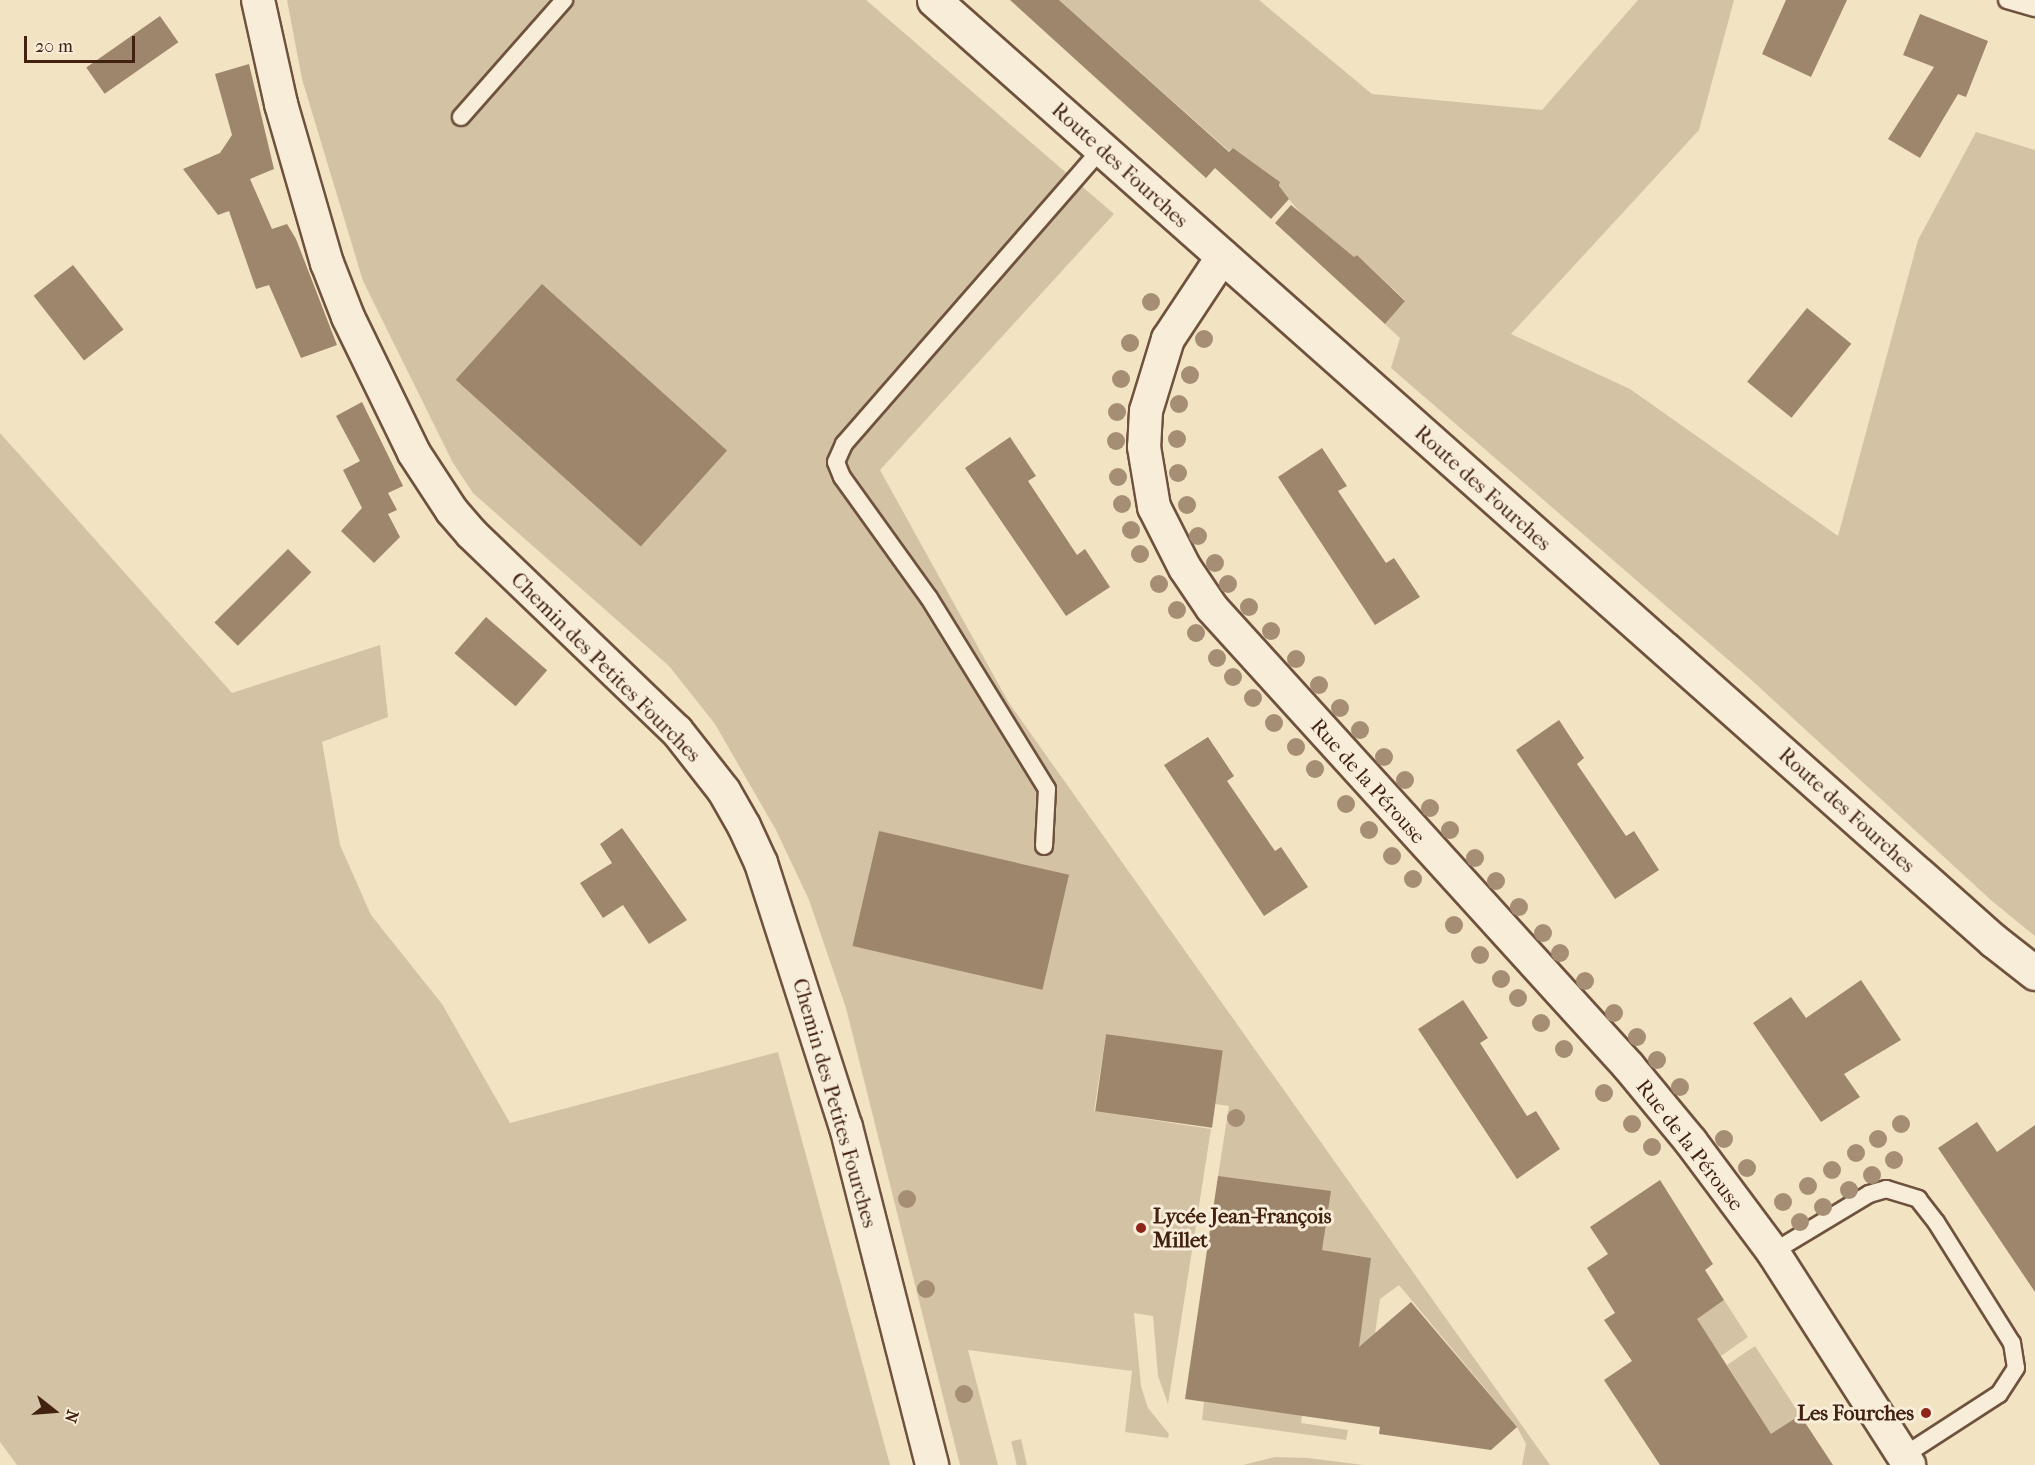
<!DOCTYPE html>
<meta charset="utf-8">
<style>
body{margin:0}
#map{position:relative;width:2035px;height:1465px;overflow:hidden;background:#f2e3c3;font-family:"IM FELL French Canon",serif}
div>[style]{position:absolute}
.green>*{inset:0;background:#d4c2a5;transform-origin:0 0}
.building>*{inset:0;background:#9e866d;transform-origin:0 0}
.roads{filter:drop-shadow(2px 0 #6f523d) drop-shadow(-2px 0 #6f523d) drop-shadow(0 2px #6f523d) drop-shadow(0 -2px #6f523d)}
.lane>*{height:16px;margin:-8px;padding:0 8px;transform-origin:8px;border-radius:8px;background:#f7edd8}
.street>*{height:32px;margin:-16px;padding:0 16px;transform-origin:16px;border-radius:16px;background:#f7edd8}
.secondary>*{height:33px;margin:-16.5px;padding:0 16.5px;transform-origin:16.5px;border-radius:16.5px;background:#f7edd8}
.trees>*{width:18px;height:18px;margin:-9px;border-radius:50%;background:#a68e75}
.dots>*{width:16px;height:16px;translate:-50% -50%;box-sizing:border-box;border:3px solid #f7edd8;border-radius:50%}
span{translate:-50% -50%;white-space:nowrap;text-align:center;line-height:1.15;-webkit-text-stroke:6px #f7edd8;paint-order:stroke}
.street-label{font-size:21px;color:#432110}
.poi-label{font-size:21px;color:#432110;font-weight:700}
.left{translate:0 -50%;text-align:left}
.right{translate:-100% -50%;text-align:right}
.north{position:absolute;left:24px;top:1381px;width:60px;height:60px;-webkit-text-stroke:4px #f7edd8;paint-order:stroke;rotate:107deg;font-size:16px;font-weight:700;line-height:24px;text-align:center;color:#432110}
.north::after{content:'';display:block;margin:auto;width:21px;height:27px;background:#432110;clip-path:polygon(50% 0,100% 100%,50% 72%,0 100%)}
.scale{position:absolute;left:24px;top:36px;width:111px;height:27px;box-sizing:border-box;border:3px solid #432110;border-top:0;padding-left:8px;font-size:18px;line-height:21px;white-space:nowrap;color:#432110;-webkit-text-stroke:4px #f7edd8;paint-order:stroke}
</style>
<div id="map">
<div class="green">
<div style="clip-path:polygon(287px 0,866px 0,1114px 214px,880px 470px,1009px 703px,1550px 1465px,1522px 1465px,1526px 1444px,1517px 1427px,1399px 1285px,1380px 1299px,1368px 1382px,1354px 1381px,1371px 1258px,1322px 1250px,1218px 1176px,1229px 1106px,1215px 1104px,1223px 1051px,1106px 1034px,1094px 1111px,1211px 1129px,1168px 1404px,1158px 1376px,1153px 1316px,1134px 1313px,1141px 1386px,1148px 1408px,1169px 1434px,1168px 1438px,1125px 1432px,1132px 1371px,968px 1350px,998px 1465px,960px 1465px,846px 1008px,809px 900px,776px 830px,715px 724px,669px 666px,473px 493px,453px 463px,363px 281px,302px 79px)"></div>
<div style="clip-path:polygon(1059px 0,1259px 0,1372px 94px,1542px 110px,1638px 0,1734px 0,1699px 130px,1511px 334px,1630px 389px,1838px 536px,1918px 240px,1976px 132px,2035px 150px,2035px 936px,1992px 901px,1747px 676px,1391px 368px,1400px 338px,1385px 324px,1405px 300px,1357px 255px,1354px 257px,1308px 221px,1279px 188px,1280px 182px,1233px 148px,1229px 151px)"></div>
<div style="clip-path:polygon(0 433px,232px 693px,380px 645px,388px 717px,322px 742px,340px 845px,371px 915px,442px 1004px,510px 1123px,778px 1052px,890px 1465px,17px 1465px,0 1442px)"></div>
<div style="clip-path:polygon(1724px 1300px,1748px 1337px,1721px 1356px,1715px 1347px,1685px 1327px)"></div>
<div style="clip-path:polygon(1755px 1346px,1800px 1415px,1760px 1442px,1753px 1406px,1727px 1365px)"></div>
<div style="clip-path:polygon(1204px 1402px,1302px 1415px,1301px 1423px,1348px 1430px,1346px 1440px,1202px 1420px)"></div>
<div style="left:1021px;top:1439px;width:27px;height:10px;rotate:77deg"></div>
<div style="clip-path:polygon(1275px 1457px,1308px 1458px,1363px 1465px,1243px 1465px)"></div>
</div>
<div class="building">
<div style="clip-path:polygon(1010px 0,1059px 0,1229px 152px,1233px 148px,1280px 182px,1279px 186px,1289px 199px,1271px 219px,1215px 168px,1206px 178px)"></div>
<div style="clip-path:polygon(1786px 0,1847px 0,1811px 77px,1762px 54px)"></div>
<div style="clip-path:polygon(1920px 14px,1988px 41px,1966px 97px,1958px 94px,1920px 158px,1888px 139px,1934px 67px,1903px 55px)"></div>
<div style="left:160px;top:16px;width:32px;height:90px;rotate:55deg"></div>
<div style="clip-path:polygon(249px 64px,274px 169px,250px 179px,272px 229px,287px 224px,296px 239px,337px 345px,301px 358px,269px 285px,256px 289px,229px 211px,218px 215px,183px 169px,220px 153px,232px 135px,215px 74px)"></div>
<div style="clip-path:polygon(1291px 205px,1354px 257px,1357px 255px,1405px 301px,1385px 324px,1275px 223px)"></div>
<div style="left:73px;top:265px;width:82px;height:50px;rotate:52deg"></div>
<div style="left:542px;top:284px;width:249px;height:129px;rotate:42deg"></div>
<div style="left:1807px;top:308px;width:57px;height:95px;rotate:39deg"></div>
<div style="clip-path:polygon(362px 402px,403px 486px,388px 493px,397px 510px,388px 514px,400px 537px,374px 563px,341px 531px,362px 508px,343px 470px,360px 461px,336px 416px)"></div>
<div style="clip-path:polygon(1010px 437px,1036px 476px,1028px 481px,1077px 555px,1085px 549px,1110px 587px,1066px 616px,965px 468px)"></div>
<div style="clip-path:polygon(1322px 448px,1347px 486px,1338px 491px,1386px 563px,1394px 558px,1420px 597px,1375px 625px,1278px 477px)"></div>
<div style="left:288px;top:549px;width:33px;height:104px;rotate:45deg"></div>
<div style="left:486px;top:617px;width:81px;height:48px;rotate:41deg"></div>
<div style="clip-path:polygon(1559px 720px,1584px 758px,1577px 764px,1626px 836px,1634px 831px,1659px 870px,1615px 899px,1516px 750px)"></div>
<div style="clip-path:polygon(1208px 737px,1234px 776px,1227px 781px,1275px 851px,1281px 847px,1308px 887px,1264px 916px,1164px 765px)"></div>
<div style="clip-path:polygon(622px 828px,687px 920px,649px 944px,623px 905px,603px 918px,580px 883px,612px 863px,600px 844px)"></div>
<div style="left:879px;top:831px;width:195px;height:118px;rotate:13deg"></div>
<div style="clip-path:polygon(1861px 980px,1901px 1040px,1844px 1074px,1860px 1097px,1821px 1122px,1753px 1023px,1791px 997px,1806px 1018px)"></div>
<div style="clip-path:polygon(1463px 1000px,1488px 1038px,1480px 1043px,1527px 1116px,1536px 1111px,1560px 1149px,1517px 1179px,1418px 1029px)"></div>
<div style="left:1106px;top:1034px;width:118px;height:78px;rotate:8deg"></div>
<div style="clip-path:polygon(1977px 1122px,1997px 1152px,2035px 1125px,2035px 1292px,1938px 1148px)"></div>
<div style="clip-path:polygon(1218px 1176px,1331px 1191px,1322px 1250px,1371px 1258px,1359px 1347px,1411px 1302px,1517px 1427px,1491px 1450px,1379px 1434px,1380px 1427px,1185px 1399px)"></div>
<div style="clip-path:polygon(1660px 1180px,1713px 1264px,1705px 1270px,1724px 1300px,1697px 1319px,1771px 1434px,1800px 1415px,1833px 1465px,1660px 1465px,1604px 1380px,1632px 1361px,1604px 1320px,1615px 1313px,1587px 1268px,1608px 1254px,1590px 1227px)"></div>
</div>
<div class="roads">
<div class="lane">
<div style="left:2007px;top:0;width:29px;rotate:16deg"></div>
<div style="left:461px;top:117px;width:156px;rotate:-48.6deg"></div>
<div style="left:1044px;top:846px;width:57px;rotate:-87deg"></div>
<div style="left:1047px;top:789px;width:225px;rotate:-121.7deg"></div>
<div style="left:929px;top:598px;width:149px;rotate:-125.7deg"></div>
<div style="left:842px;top:477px;width:16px;rotate:-112deg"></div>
<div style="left:836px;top:462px;width:20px;rotate:-66deg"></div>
<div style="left:844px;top:444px;width:393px;rotate:-48.9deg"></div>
<div style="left:1773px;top:1252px;width:112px;rotate:-31.1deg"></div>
<div style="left:1869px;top:1194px;width:18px;rotate:-16deg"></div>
<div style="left:1886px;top:1189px;width:34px;rotate:17deg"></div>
<div style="left:1918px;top:1199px;width:29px;rotate:52deg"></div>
<div style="left:1936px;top:1222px;width:143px;rotate:57.9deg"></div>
<div style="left:2012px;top:1343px;width:25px;rotate:81deg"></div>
<div style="left:2016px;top:1368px;width:31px;rotate:123deg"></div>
<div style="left:1999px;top:1394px;width:114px;rotate:147.1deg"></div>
</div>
<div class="street">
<div style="left:258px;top:0;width:107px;rotate:77.5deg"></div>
<div style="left:281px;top:104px;width:166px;rotate:73.9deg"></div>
<div style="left:327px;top:263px;width:58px;rotate:68.7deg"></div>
<div style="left:348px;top:317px;width:151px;rotate:64.1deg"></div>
<div style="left:414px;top:453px;width:69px;rotate:56.8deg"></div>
<div style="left:452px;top:511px;width:30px;rotate:49deg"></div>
<div style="left:472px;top:534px;width:284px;rotate:43.9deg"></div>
<div style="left:677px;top:731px;width:76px;rotate:51.9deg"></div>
<div style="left:724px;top:791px;width:40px;rotate:60.3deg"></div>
<div style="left:744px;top:826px;width:41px;rotate:65.3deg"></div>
<div style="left:761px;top:863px;width:277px;rotate:72.2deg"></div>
<div style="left:846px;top:1127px;width:349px;rotate:75.7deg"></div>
<div style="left:1223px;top:256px;width:100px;rotate:123.5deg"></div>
<div style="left:1168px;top:339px;width:75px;rotate:107deg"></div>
<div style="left:1146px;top:411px;width:36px;rotate:93deg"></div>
<div style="left:1144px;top:447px;width:61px;rotate:80.5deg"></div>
<div style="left:1154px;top:507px;width:68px;rotate:63.1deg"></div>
<div style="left:1185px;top:568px;width:48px;rotate:56deg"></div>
<div style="left:1212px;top:608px;width:620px;rotate:47.74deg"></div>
<div style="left:1629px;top:1067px;width:97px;rotate:50.4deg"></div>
<div style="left:1691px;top:1142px;width:137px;rotate:53.3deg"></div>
<div style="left:1773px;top:1252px;width:253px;rotate:57.4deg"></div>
</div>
<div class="secondary">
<div style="left:934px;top:0;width:1417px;rotate:41.6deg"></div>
<div style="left:1994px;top:941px;width:52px;rotate:38deg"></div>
</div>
</div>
<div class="trees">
<div style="left:1151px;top:302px"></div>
<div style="left:1204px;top:339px"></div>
<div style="left:1130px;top:343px"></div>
<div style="left:1190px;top:375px"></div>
<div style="left:1121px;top:379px"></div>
<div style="left:1179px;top:404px"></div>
<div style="left:1117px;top:412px"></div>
<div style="left:1177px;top:439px"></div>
<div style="left:1116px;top:441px"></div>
<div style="left:1178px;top:473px"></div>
<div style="left:1118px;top:477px"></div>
<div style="left:1122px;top:504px"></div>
<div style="left:1187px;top:505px"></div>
<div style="left:1131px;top:530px"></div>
<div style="left:1198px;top:536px"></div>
<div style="left:1140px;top:554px"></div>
<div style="left:1215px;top:563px"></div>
<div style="left:1159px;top:584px"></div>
<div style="left:1228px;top:584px"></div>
<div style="left:1249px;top:607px"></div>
<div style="left:1177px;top:610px"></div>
<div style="left:1271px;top:631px"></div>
<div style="left:1196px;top:633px"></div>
<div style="left:1217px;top:658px"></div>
<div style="left:1296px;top:659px"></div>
<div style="left:1233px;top:677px"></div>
<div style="left:1319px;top:685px"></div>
<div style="left:1253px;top:698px"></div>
<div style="left:1340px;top:708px"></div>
<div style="left:1274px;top:723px"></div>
<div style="left:1360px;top:730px"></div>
<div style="left:1296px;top:747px"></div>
<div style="left:1384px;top:757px"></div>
<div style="left:1315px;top:769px"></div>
<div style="left:1405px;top:780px"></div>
<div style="left:1346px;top:804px"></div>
<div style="left:1430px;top:808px"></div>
<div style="left:1369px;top:830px"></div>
<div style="left:1450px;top:830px"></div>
<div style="left:1392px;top:856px"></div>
<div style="left:1475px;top:858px"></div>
<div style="left:1413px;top:879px"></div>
<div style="left:1496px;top:881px"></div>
<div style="left:1519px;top:907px"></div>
<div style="left:1454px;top:925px"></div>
<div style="left:1543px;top:933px"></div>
<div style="left:1560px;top:953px"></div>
<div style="left:1480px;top:955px"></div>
<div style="left:1501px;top:979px"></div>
<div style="left:1585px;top:981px"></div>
<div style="left:1518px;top:998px"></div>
<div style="left:1614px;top:1013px"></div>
<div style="left:1541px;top:1023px"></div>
<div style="left:1637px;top:1037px"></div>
<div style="left:1564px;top:1049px"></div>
<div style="left:1657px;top:1060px"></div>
<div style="left:1680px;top:1087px"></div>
<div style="left:1604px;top:1093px"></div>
<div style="left:1236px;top:1118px"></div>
<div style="left:1632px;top:1124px"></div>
<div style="left:1901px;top:1124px"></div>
<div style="left:1724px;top:1139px"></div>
<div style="left:1878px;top:1139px"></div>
<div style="left:1652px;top:1147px"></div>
<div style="left:1856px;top:1153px"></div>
<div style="left:1894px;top:1160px"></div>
<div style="left:1747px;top:1168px"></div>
<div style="left:1832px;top:1170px"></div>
<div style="left:1872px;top:1175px"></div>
<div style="left:1808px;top:1186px"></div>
<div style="left:1849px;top:1190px"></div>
<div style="left:907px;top:1199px"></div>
<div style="left:1783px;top:1202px"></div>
<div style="left:1823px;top:1207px"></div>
<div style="left:1800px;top:1222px"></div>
<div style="left:926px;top:1289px"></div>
<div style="left:964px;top:1394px"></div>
</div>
<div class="dots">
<div style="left:1141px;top:1228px;background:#8f2418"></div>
<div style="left:1926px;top:1413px;background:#8f2418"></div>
</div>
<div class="street-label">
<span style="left:1120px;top:165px;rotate:42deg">Route des Fourches</span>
<span style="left:1483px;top:488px;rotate:42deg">Route des Fourches</span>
<span style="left:606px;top:667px;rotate:45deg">Chemin des Petites Fourches</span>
<span style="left:1368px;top:781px;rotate:48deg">Rue de la Pérouse</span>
<span style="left:1847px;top:810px;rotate:42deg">Route des Fourches</span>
<span style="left:835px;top:1103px;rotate:74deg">Chemin des Petites Fourches</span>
<span style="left:1690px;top:1145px;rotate:52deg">Rue de la Pérouse</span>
</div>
<div class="poi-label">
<span class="left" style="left:1153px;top:1228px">Lycée Jean-François<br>Millet</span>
<span class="right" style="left:1914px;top:1413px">Les Fourches</span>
</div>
<div class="north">N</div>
<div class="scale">20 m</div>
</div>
